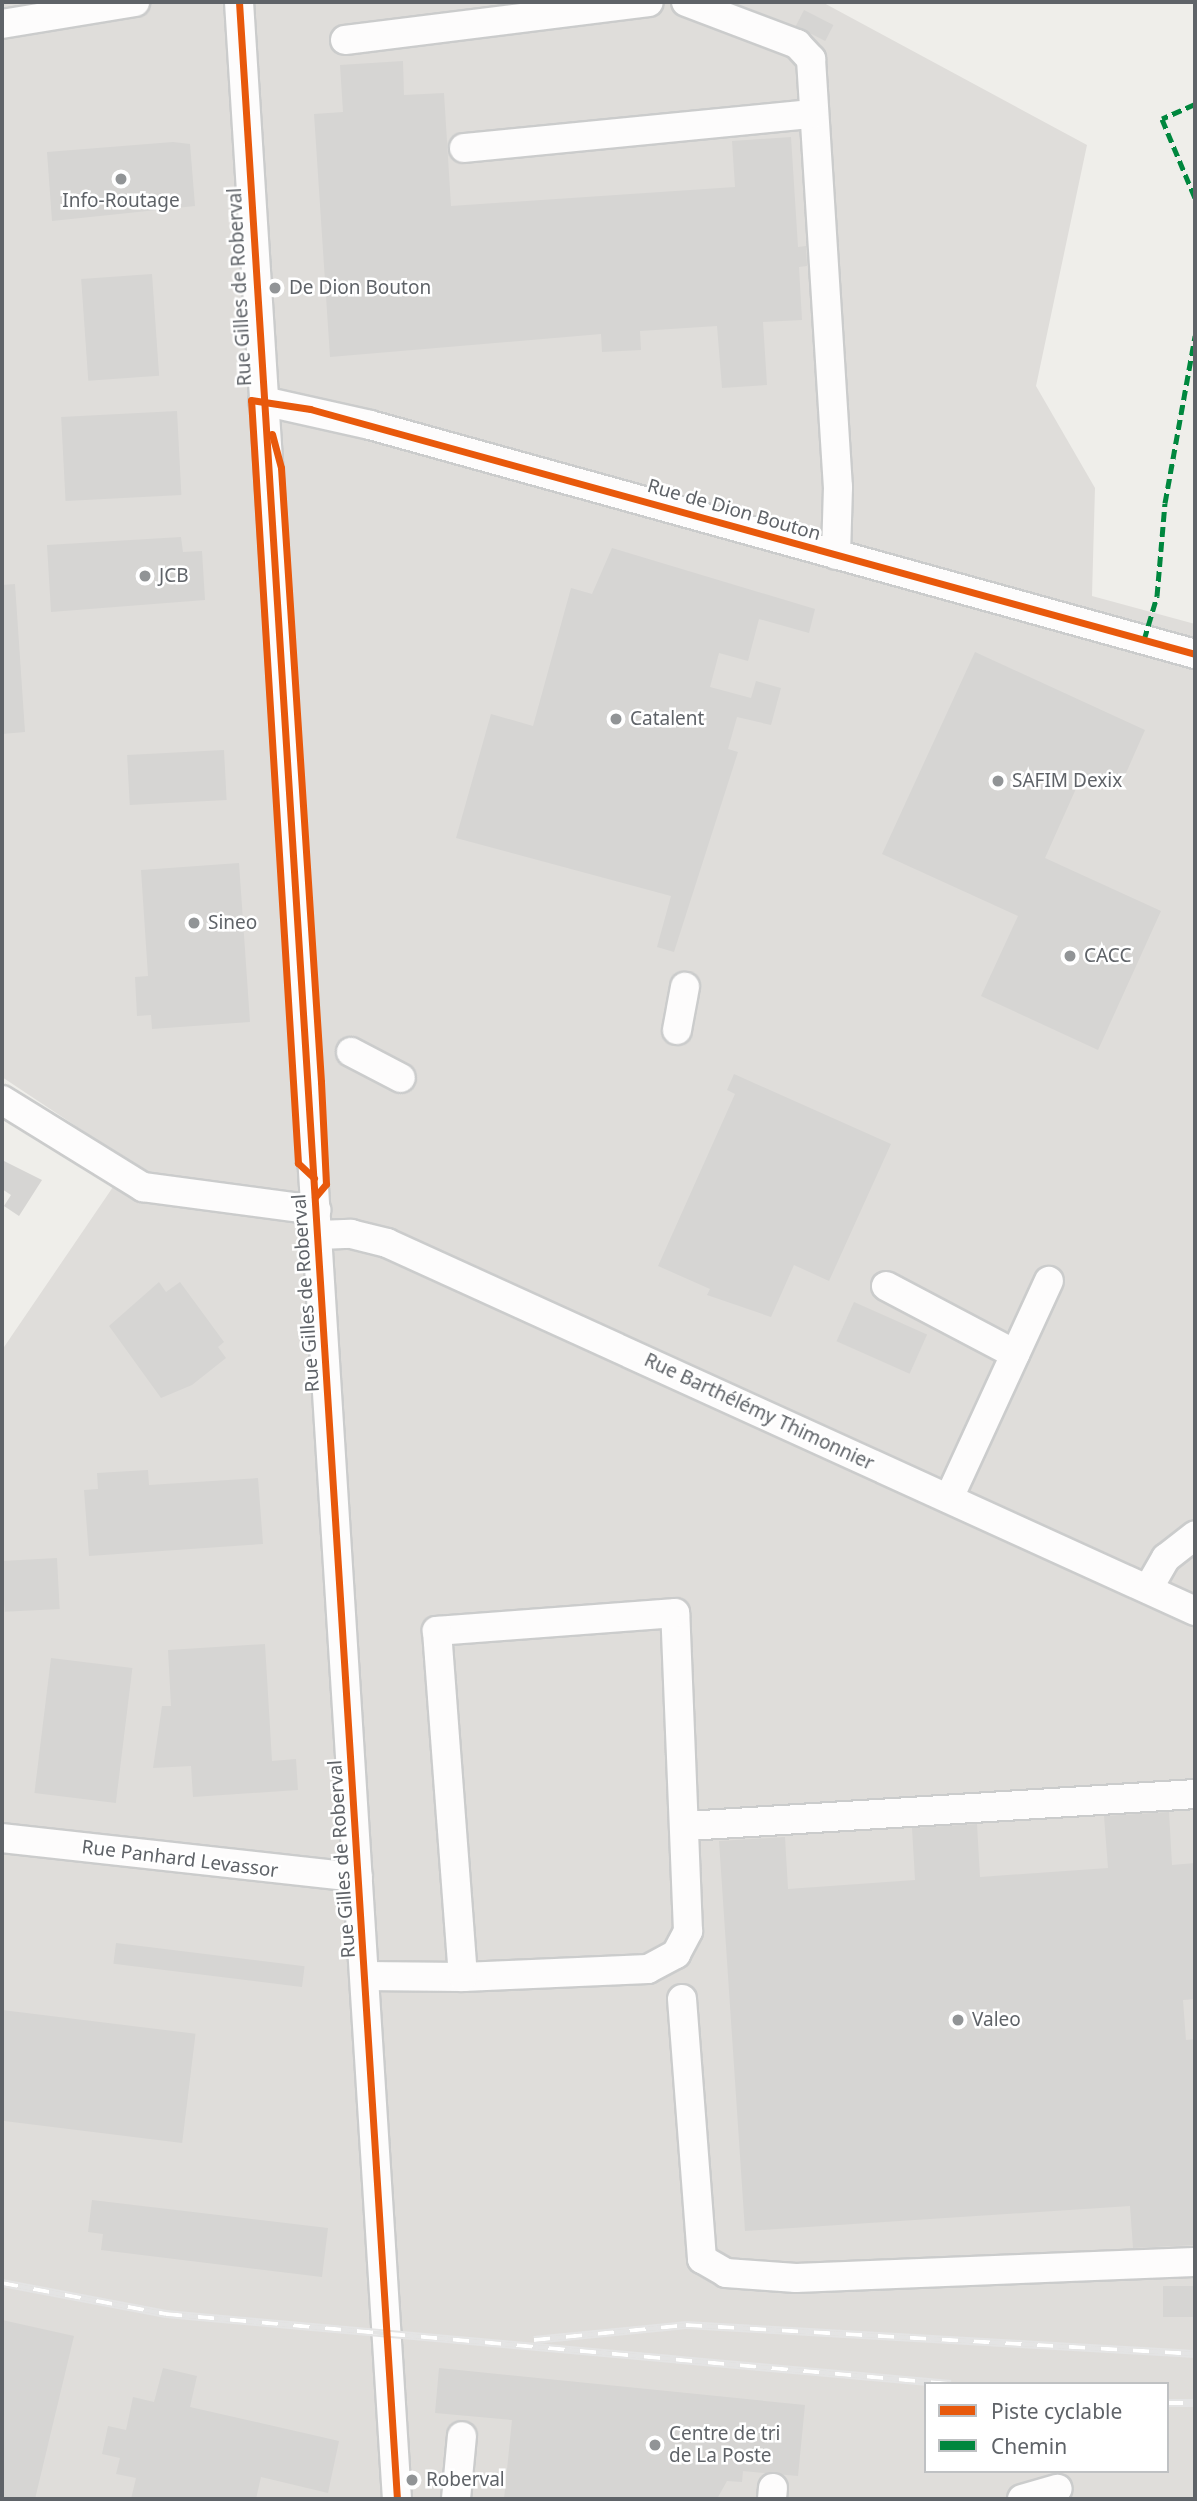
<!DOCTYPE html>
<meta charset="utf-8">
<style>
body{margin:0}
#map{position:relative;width:1197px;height:2501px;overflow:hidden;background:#efeeea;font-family:"Noto Sans",sans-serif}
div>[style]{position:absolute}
.industrial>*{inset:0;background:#dfddda}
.building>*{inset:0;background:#d6d5d3;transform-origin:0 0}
.roads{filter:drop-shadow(2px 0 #cbcccc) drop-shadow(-2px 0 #cbcccc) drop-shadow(0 2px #cbcccc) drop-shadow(0 -2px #cbcccc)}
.minor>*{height:28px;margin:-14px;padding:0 14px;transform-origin:14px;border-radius:14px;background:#fdfcfc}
.rail>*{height:8px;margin-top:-4px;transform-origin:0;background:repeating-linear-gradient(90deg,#fff 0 16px,#e4e4e4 0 32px);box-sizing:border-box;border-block:2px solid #e4e4e4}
.quiet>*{height:5px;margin-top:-2.5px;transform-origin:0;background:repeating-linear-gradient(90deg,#00873e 0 10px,transparent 0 15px)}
.cycleway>*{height:7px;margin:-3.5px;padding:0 3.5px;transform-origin:3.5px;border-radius:3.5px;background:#e8590c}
.dots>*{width:19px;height:19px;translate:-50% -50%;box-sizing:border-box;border:4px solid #fff;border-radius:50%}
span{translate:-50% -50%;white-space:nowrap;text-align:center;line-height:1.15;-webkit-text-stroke:5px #fff;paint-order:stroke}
.poi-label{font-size:19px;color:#5f6368}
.left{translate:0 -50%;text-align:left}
.street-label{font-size:19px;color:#5f6368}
.frame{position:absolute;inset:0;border:4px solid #5f6368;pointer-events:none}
.legend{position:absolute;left:924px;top:2382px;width:245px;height:91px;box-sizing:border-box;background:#fff;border:2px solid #bfc1c3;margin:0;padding:9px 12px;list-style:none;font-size:21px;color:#5f6368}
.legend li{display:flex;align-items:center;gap:14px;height:35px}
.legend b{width:35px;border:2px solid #bfc1c3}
</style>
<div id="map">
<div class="industrial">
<div style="clip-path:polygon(evenodd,2px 2px,822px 2px,1087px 145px,1036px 386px,1095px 488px,1092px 596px,1195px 624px,1195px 2499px,2px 2499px,2px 1350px,130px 1162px,2px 1077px,2px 2px,926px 2384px,1167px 2384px,1167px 2471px,926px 2471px,926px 2384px)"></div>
</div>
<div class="building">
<div style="left:804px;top:10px;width:33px;height:18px;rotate:27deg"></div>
<div style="clip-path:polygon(403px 61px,404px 95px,444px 93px,451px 206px,735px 187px,732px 141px,791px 137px,798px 247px,806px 246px,807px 266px,799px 267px,802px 320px,763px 322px,767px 385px,722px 388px,717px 326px,640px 331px,641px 350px,602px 352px,601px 334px,330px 357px,314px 114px,343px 112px,340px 65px)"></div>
<div style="clip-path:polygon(173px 142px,190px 144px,195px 206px,52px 221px,47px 152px)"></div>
<div style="left:152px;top:274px;width:102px;height:71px;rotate:86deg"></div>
<div style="left:177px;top:411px;width:84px;height:116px;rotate:87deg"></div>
<div style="clip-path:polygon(181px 537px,183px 552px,202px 551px,205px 600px,51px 612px,47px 545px)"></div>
<div style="clip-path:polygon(612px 548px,815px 609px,809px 633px,759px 619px,748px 661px,719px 653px,710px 687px,751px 698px,756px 681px,781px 688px,771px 725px,737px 717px,728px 749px,738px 752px,674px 952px,657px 947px,671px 896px,456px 838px,491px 714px,533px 726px,571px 588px,592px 594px)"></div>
<div style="clip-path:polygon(15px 584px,25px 732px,2px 734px,2px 585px)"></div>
<div style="clip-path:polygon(975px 652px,1145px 730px,1119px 789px,1083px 773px,1045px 858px,1161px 911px,1098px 1050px,981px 996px,1018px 916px,882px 854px)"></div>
<div style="left:224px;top:750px;width:50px;height:97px;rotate:87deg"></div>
<div style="clip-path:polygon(239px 863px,250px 1022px,152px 1029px,151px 1015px,137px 1016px,135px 977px,148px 976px,141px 870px)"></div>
<div style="clip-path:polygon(734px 1074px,891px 1144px,829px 1281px,794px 1265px,771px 1317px,707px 1295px,710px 1289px,658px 1266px,735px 1094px,727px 1090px)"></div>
<div style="clip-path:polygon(2px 1160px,42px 1180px,19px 1216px,4px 1206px,11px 1195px,2px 1189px)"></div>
<div style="clip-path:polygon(159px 1282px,166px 1292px,180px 1282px,224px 1342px,218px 1347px,226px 1358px,192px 1385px,161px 1398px,109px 1326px)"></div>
<div style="left:854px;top:1302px;width:80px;height:43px;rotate:24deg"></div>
<div style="clip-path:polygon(148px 1470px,149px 1485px,258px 1478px,263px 1544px,89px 1556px,84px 1490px,98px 1489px,97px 1473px)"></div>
<div style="left:57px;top:1558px;width:51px;height:55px;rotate:87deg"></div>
<div style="clip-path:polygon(265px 1644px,272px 1761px,296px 1759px,298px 1790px,193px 1797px,191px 1766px,153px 1768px,162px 1706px,171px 1706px,168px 1650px)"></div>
<div style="left:51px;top:1658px;width:82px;height:136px;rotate:7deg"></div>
<div style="clip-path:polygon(1169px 1812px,1172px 1865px,1195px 1863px,1195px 1999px,1183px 2000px,1186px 2040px,1195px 2039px,1195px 2245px,1133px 2248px,1130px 2206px,745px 2231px,719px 1841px,785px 1837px,788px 1889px,915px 1880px,912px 1828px,977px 1824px,980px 1877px,1108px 1868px,1104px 1816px)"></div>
<div style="left:116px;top:1943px;width:190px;height:21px;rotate:7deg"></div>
<div style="left:2px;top:2010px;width:195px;height:110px;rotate:7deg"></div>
<div style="clip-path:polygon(92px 2200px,328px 2228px,322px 2277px,101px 2250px,103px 2234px,88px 2232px)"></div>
<div style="left:1195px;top:2286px;width:31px;height:32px;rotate:90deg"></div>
<div style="clip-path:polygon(2px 2320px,74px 2336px,35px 2499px,2px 2499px)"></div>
<div style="clip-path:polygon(163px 2368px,197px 2376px,190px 2407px,339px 2441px,328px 2493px,261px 2477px,256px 2499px,131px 2499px,136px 2478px,116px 2474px,120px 2458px,102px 2454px,108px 2426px,126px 2430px,133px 2397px,154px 2402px)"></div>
<div style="clip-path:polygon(439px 2368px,805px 2405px,798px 2476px,743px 2471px,742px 2482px,727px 2481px,717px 2499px,504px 2499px,512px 2420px,435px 2413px)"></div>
</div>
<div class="roads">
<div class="minor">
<div style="left:239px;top:2px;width:2502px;rotate:86.38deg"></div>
<div style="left:686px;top:2px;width:119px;rotate:20.7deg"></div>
<div style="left:797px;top:44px;width:21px;rotate:47deg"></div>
<div style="left:811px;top:59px;width:429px;rotate:86.4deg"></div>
<div style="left:838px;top:487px;width:68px;rotate:91.7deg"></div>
<div style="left:2px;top:24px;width:135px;rotate:-9.4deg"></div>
<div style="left:345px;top:40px;width:306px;rotate:-7.1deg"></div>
<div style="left:464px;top:148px;width:351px;rotate:-5.6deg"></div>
<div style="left:263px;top:401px;width:110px;rotate:12.6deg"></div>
<div style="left:370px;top:425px;width:856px;rotate:15.51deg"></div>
<div style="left:677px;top:1030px;width:44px;rotate:-79.5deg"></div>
<div style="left:351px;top:1052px;width:56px;rotate:27.5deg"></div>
<div style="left:2px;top:1100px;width:166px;rotate:31.7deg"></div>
<div style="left:143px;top:1187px;width:175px;rotate:7.6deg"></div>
<div style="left:318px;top:1235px;width:33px;rotate:-2deg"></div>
<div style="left:351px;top:1234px;width:37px;rotate:14deg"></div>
<div style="left:387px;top:1243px;width:888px;rotate:24.49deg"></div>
<div style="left:886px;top:1286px;width:146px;rotate:27.8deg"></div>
<div style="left:949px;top:1498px;width:239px;rotate:-65.3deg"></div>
<div style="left:1148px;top:1589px;width:36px;rotate:-60deg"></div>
<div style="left:1166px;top:1558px;width:37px;rotate:-38deg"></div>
<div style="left:687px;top:1826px;width:509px;rotate:-3.6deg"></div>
<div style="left:2px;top:1838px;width:358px;rotate:6.3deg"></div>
<div style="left:365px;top:1976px;width:98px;rotate:0.6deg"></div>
<div style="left:463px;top:1977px;width:185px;rotate:-2.5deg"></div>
<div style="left:648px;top:1969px;width:32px;rotate:-28deg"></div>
<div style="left:676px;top:1954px;width:26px;rotate:-62deg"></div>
<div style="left:688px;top:1931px;width:318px;rotate:-92.3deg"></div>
<div style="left:675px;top:1613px;width:239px;rotate:175.7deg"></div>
<div style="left:437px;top:1631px;width:347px;rotate:85.7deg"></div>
<div style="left:682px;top:1999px;width:261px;rotate:85.6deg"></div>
<div style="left:702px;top:2259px;width:28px;rotate:30deg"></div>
<div style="left:726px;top:2273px;width:70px;rotate:4.1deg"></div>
<div style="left:796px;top:2278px;width:399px;rotate:-2.3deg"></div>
<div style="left:456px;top:2499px;width:63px;rotate:-84.6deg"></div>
<div style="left:772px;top:2499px;width:11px;rotate:-85deg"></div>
<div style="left:1022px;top:2499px;width:37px;rotate:-16deg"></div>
</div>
</div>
<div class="rail">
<div style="left:2px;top:2283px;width:167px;rotate:10.7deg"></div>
<div style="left:166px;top:2314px;width:788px;rotate:5.1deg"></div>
<div style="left:534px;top:2340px;width:153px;rotate:-5.6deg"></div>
<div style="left:686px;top:2325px;width:510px;rotate:3.26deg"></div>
<div style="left:1167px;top:2403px;width:28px"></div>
</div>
<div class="quiet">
<div style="left:1195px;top:104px;width:36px;rotate:156deg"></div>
<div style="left:1162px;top:119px;width:86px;rotate:67.3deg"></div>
<div style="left:1144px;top:640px;width:46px;rotate:-73.5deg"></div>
<div style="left:1157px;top:596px;width:93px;rotate:-85.1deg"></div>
<div style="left:1165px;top:503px;width:170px;rotate:-79.8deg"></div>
</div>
<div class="cycleway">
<div style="left:239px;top:2px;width:2502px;rotate:86.38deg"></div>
<div style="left:272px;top:434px;width:35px;rotate:75deg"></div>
<div style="left:281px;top:468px;width:615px;rotate:86.27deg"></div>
<div style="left:321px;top:1082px;width:102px;rotate:87.2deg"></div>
<div style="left:326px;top:1184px;width:17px;rotate:130deg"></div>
<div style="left:314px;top:1178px;width:22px;rotate:-137deg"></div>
<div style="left:298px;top:1163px;width:764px;rotate:-93.52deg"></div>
<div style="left:251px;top:400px;width:60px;rotate:8.7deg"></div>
<div style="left:310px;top:409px;width:918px;rotate:15.47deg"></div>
</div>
<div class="dots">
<div style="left:121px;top:179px;background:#919496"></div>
<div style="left:275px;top:288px;background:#919496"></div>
<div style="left:145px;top:576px;background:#919496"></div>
<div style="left:616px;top:719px;background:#919496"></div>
<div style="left:998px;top:781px;background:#919496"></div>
<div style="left:194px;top:923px;background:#919496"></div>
<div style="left:1070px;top:956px;background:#919496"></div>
<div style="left:958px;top:2020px;background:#919496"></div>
<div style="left:655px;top:2445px;background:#919496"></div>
<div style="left:412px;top:2480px;background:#919496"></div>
</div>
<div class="poi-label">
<span style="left:121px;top:201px">Info-Routage</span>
<span class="left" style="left:289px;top:288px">De Dion Bouton</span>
<span class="left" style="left:159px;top:576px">JCB</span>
<span class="left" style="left:630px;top:719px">Catalent</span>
<span class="left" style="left:1012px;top:781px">SAFIM Dexix</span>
<span class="left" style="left:208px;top:923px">Sineo</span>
<span class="left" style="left:1084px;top:956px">CACC</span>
<span class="left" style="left:972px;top:2020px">Valeo</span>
<span class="left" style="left:669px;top:2445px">Centre de tri<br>de La Poste</span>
<span class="left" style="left:426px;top:2480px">Roberval</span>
</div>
<div class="street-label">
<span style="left:240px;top:287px;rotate:-93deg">Rue Gilles de Roberval</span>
<span style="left:734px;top:510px;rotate:16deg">Rue de Dion Bouton</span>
<span style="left:306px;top:1293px;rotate:-94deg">Rue Gilles de Roberval</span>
<span style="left:759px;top:1412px;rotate:25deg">Rue Barthélémy Thimonnier</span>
<span style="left:180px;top:1859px;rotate:7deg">Rue Panhard Levassor</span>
<span style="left:342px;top:1859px;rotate:-94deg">Rue Gilles de Roberval</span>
</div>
<div class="frame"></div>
<ul class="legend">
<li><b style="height:9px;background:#e8590c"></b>Piste cyclable</li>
<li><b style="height:9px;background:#00873e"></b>Chemin</li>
</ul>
</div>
